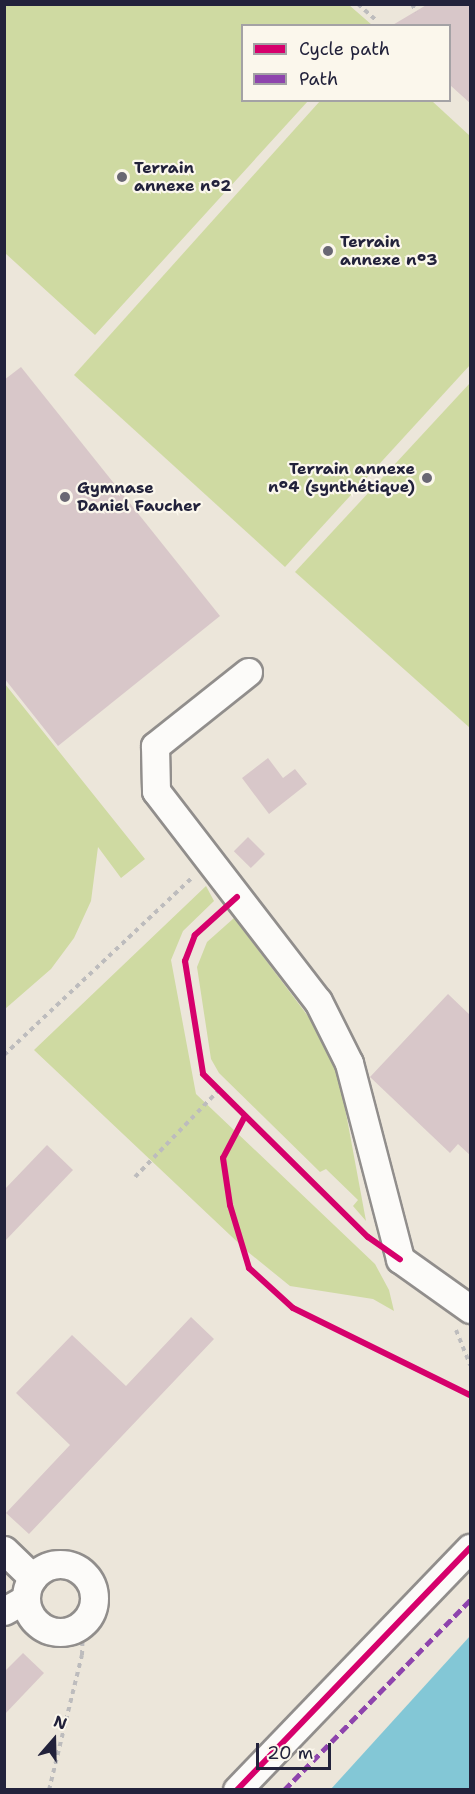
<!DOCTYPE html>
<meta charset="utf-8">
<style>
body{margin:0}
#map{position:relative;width:475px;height:1794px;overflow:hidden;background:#ece6da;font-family:"Shantell Sans",sans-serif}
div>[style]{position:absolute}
.green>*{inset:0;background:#cfdaa2}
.water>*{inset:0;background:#83c7d6}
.building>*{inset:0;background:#d8c7c9;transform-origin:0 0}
.path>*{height:4px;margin-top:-2px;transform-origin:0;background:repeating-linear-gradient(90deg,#bdbcbd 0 4.5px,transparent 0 9px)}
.roads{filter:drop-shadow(2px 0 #918e8c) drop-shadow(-2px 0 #918e8c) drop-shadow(0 2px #918e8c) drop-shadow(0 -2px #918e8c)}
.minor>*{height:27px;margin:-13.5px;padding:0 13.5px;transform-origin:13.5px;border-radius:13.5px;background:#fcfbf9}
.minor>.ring{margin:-13.5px;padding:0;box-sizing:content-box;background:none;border:27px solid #fcfbf9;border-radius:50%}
.quiet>*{height:4.5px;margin-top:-2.25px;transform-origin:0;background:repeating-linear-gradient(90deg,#8e44ad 0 9px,transparent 0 13.5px)}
.cycleway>*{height:6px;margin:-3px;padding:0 3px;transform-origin:3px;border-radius:3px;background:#d6006c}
.dots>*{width:16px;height:16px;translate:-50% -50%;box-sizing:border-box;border:3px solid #fbf7ec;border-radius:50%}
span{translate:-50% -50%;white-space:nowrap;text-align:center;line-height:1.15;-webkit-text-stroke:4.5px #fbf7ec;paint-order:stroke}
.poi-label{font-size:16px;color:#22223b;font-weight:700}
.left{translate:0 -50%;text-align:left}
.right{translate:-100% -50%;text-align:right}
.frame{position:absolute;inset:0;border:6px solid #22223b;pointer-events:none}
.legend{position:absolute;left:241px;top:24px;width:210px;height:78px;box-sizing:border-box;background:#fbf7ec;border:2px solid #a4a2a5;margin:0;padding:8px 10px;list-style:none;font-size:18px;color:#22223b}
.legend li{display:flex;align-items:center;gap:12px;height:30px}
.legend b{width:30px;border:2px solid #a4a2a5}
.north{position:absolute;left:24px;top:1710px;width:60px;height:60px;-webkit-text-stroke:4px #fbf7ec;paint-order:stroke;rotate:20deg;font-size:16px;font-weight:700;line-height:24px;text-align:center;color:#22223b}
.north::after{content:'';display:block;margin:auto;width:21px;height:27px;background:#22223b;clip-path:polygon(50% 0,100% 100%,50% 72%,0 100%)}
.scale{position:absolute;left:256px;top:1743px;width:75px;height:27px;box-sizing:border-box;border:3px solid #22223b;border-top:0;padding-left:8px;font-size:18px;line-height:21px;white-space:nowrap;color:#22223b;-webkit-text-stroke:4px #fbf7ec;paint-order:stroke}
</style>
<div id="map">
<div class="green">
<div style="clip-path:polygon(4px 5px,349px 5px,372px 25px,243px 26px,243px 100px,308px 101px,95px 335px,5px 253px)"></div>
<div style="clip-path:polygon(320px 101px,432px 101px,470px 136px,470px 365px,285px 567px,74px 375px)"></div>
<div style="clip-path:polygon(470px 383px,470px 728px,295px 572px)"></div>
<div style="clip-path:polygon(5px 684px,145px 859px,121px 878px,98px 847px,91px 901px,74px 938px,51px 969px,5px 1009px)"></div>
<div style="clip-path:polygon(206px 886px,214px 901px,183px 931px,171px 960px,196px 1094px,375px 1264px,389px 1290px,394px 1311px,373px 1299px,290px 1286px,248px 1252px,34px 1050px)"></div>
<div style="clip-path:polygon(234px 918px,329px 1044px,338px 1070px,366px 1221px,353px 1206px,358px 1200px,326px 1169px,320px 1172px,219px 1073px,211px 1059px,197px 967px,207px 942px)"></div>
</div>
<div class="water">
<div style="clip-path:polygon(470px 1636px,470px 1789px,331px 1789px)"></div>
</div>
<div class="building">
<div style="clip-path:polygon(428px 4px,471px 4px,471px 104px,450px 85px,450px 26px,391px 26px)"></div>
<div style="clip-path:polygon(21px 367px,220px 616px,58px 746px,4px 678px,4px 380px)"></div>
<div style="clip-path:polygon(268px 758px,283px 778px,295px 769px,307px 784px,269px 814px,242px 778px)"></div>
<div style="left:248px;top:837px;width:24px;height:20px;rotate:45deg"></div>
<div style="clip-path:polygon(448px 994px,471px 1016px,471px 1156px,458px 1144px,450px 1153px,370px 1077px)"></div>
<div style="clip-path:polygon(47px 1145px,73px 1170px,4px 1242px,4px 1190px)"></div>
<div style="clip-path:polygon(191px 1317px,214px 1339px,29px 1534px,6px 1513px,70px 1445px,16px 1393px,72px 1335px,126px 1386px)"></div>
<div style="clip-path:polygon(23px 1653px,44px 1673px,4px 1715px,4px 1672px)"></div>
</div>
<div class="path">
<div style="left:358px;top:4px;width:24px;rotate:42deg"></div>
<div style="left:412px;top:4px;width:9px;rotate:63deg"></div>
<div style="left:4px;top:1055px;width:258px;rotate:-43.3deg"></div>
<div style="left:135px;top:1177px;width:121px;rotate:-46deg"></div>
<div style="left:456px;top:1330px;width:38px;rotate:68deg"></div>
<div style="left:49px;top:1790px;width:139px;rotate:-76.3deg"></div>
<div style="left:82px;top:1655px;width:32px;rotate:-88deg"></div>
</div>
<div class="roads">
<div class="minor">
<div style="left:248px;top:672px;width:119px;rotate:141.5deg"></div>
<div style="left:155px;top:746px;width:45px;rotate:88.7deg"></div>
<div style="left:156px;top:791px;width:265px;rotate:52.4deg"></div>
<div style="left:318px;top:1001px;width:69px;rotate:63.4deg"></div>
<div style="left:349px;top:1063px;width:203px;rotate:75.4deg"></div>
<div style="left:400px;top:1259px;width:86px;rotate:35.5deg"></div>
<div style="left:4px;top:1550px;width:40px;rotate:44deg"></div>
<div class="ring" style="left:26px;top:1564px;width:41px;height:41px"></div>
<div style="left:4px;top:1611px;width:25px;rotate:-29deg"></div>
<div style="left:237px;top:1790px;width:336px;rotate:-46.1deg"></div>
</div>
</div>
<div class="quiet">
<div style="left:284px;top:1790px;width:266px;rotate:-45.6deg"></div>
</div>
<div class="cycleway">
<div style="left:237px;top:897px;width:57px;rotate:137.9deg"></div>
<div style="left:195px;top:935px;width:28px;rotate:111deg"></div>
<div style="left:185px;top:961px;width:114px;rotate:80.9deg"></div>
<div style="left:203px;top:1074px;width:232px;rotate:44.7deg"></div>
<div style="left:368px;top:1237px;width:39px;rotate:35deg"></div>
<div style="left:244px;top:1118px;width:45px;rotate:117.7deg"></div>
<div style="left:223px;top:1158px;width:48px;rotate:81.5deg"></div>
<div style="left:230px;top:1205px;width:66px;rotate:73.2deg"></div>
<div style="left:249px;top:1268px;width:59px;rotate:42.3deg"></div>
<div style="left:293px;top:1308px;width:197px;rotate:26.2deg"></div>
<div style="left:237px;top:1790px;width:336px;rotate:-46.1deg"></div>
</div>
<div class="dots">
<div style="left:122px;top:177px;background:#696773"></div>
<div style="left:328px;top:251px;background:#696773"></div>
<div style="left:427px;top:478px;background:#696773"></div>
<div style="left:65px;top:497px;background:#696773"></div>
</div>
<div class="poi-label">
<span class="left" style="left:134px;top:177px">Terrain<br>annexe n°2</span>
<span class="left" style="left:340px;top:251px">Terrain<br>annexe n°3</span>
<span class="right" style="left:415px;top:478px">Terrain annexe<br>n°4 (synthétique)</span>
<span class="left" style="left:77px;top:497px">Gymnase<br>Daniel Faucher</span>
</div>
<div class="frame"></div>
<ul class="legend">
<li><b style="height:8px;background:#d6006c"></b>Cycle path</li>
<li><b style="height:8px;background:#8e44ad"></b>Path</li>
</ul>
<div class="north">N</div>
<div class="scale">20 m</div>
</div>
